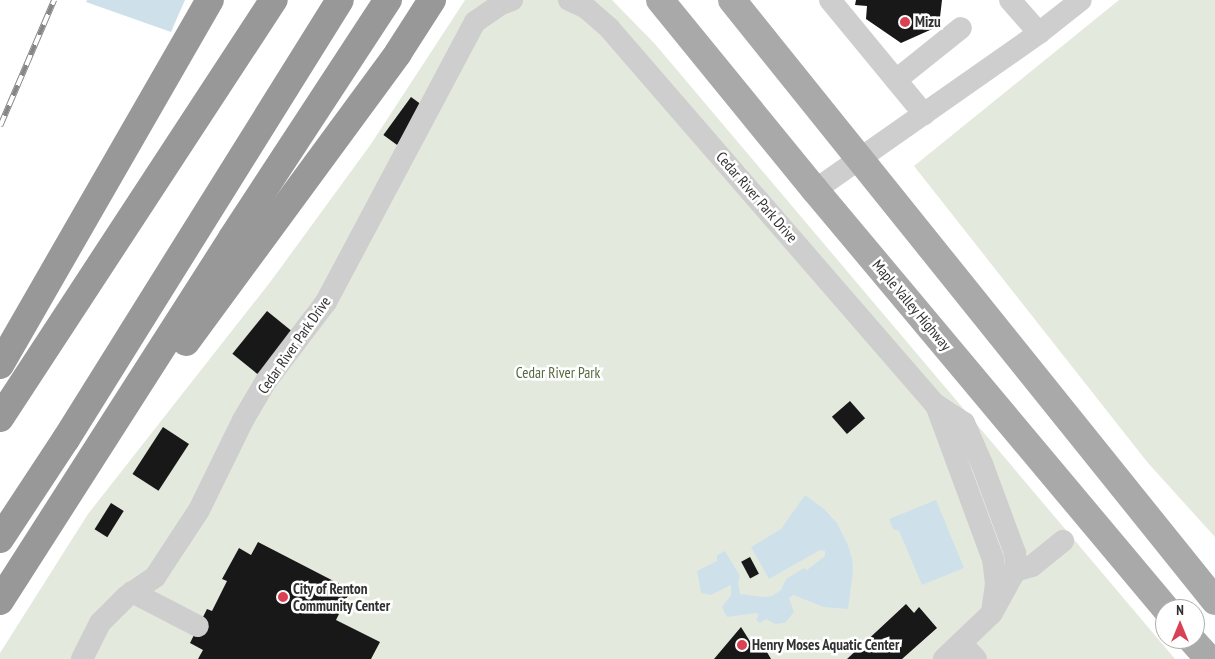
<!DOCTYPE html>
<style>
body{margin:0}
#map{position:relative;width:1215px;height:659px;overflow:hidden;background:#fff;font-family:"PT Sans Narrow",sans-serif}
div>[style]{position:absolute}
.green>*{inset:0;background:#e4e9dd}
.water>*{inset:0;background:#cee1eb}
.building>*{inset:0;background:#181818;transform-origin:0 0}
.minor>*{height:22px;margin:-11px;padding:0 11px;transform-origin:11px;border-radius:11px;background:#cecece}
.major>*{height:28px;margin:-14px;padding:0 14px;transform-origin:14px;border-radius:14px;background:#a9a9a9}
.highway>*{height:28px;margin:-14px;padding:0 14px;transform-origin:14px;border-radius:14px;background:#989898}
.rail>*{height:5.5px;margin-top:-2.75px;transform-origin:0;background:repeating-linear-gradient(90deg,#fff 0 11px,#868686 0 22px);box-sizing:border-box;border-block:1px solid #868686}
.dots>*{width:14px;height:14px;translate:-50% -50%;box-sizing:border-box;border:2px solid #fff;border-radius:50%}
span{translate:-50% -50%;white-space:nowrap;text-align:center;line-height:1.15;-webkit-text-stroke:5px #fff;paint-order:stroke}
.poi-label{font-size:15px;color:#313131;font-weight:700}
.left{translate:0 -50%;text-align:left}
.street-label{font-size:15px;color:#313131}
.park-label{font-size:15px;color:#566a41}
.north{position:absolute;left:1155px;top:599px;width:50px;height:50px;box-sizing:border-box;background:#fff;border:1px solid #adadad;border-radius:50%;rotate:0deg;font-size:14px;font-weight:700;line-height:20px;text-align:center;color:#313131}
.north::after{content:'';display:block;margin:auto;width:18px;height:22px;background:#d94154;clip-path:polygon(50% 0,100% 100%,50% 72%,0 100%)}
</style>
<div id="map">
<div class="green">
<div style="clip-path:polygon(465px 0,612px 0,655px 44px,1175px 659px,0 659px,0 653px,88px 514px,271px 281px,371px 144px)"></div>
<div style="clip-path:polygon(1119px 0,1215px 0,1215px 537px,1148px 463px,914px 166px)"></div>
</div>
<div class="water">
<div style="clip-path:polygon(87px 0,185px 0,171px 32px,86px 2px)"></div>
<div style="clip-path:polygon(805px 495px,824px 509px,837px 523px,848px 545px,852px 558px,853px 572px,848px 609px,824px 607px,793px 595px,789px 598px,794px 612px,785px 623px,775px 624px,766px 619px,760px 623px,756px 620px,759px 615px,756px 613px,727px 617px,722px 607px,731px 595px,731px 585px,711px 595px,701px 593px,697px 571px,717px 561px,717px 555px,725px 551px,740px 576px,738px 582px,740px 594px,764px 597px,772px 596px,781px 590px,786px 579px,804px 568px,807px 570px,825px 556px,825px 551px,820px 550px,769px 579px,751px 547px,781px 529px)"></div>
<div style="clip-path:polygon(936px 500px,964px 568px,922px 585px,899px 531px,893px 529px,889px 519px)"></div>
</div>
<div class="building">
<div style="clip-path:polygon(856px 0,942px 0,939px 26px,901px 43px,866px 19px,867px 6px,855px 5px)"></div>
<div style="left:411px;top:97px;width:17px;height:47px;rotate:36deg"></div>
<div style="left:267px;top:311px;width:40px;height:55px;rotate:39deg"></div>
<div style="left:850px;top:401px;width:23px;height:24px;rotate:49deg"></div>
<div style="left:163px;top:427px;width:31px;height:56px;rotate:33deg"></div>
<div style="left:111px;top:503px;width:15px;height:31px;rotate:32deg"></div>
<div style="clip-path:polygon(258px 542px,351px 590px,336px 620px,380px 642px,371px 659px,198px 659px,203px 650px,190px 643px,207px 609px,212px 611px,227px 581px,222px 579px,239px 548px,251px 555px)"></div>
<div style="left:750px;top:557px;width:19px;height:10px;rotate:62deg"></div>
<div style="clip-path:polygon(906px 604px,914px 613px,919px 607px,937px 628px,902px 659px,847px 659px)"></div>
<div style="clip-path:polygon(741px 627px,751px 643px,764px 647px,771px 659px,714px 659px)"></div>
</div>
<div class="minor">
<div style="left:569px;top:0;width:17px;rotate:24deg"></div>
<div style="left:585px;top:7px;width:32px;rotate:41deg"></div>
<div style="left:609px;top:28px;width:499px;rotate:49.1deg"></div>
<div style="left:830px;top:0;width:148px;rotate:50.5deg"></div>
<div style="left:1010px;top:0;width:44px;rotate:48.7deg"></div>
<div style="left:896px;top:80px;width:83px;rotate:-38.7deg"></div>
<div style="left:815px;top:190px;width:274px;rotate:-35deg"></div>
<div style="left:1039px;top:33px;width:53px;rotate:-38.2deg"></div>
<div style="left:1015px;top:571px;width:18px;rotate:-16deg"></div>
<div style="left:1032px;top:566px;width:40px;rotate:-39deg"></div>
<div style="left:132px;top:592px;width:74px;rotate:27.3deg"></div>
<div style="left:961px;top:643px;width:22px;rotate:47deg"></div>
<div style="left:82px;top:659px;width:40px;rotate:-63.4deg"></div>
<div style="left:100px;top:623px;width:38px;rotate:-45deg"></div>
<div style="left:127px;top:596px;width:34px;rotate:-34deg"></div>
<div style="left:155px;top:577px;width:80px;rotate:-56.7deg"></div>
<div style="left:199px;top:510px;width:100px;rotate:-63.9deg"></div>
<div style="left:243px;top:420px;width:45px;rotate:-59.5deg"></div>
<div style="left:266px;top:381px;width:99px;rotate:-52.8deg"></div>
<div style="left:326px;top:302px;width:317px;rotate:-62deg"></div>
<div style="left:475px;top:22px;width:29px;rotate:-35deg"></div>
<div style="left:499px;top:5px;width:14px;rotate:-21deg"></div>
<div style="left:944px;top:659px;width:66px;rotate:-43.8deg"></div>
<div style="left:992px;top:613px;width:48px;rotate:-61.3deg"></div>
<div style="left:1015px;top:571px;width:9px;rotate:-84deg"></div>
<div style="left:1016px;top:562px;width:9px;rotate:-96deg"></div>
<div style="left:1015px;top:553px;width:95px;rotate:-110.3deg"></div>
<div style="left:982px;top:464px;width:45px;rotate:-113.7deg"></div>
<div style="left:964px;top:423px;width:33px;rotate:-147deg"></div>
<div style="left:936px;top:405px;width:164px;rotate:69.7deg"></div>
<div style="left:993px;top:559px;width:25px;rotate:83deg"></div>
<div style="left:996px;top:584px;width:29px;rotate:98deg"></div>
</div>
<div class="major">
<div style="left:660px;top:0;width:245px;rotate:50.8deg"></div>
<div style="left:815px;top:190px;width:547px;rotate:50.05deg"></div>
<div style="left:732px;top:0;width:771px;rotate:51.21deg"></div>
<div style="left:1191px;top:639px;width:27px;rotate:48deg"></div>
</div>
<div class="highway">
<div style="left:186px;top:342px;width:358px;rotate:-53.7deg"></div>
<div style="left:398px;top:53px;width:63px;rotate:-57.3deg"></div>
<div style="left:0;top:365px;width:421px;rotate:-60.1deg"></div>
<div style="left:0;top:418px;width:500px;rotate:-56.8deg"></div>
<div style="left:0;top:539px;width:120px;rotate:-56.6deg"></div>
<div style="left:66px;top:439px;width:517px;rotate:-58.03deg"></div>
<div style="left:0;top:601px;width:431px;rotate:-57.4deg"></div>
<div style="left:232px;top:238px;width:285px;rotate:-56.8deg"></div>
</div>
<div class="rail">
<div style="left:0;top:126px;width:137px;rotate:-66.8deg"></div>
</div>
<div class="dots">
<div style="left:905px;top:22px;background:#d94154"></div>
<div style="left:283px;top:597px;background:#d94154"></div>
<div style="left:742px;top:645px;background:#d94154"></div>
</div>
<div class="poi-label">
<span class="left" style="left:915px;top:22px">Mizu</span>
<span class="left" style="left:293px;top:597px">City of Renton<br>Community Center</span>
<span class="left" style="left:752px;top:645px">Henry Moses Aquatic Center</span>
</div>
<div class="street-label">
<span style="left:757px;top:197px;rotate:49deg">Cedar River Park Drive</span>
<span style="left:912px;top:305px;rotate:50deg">Maple Valley Highway</span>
<span style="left:294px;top:345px;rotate:-55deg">Cedar River Park Drive</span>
</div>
<div class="park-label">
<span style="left:558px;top:373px">Cedar River Park</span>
</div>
<div class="north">N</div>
</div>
